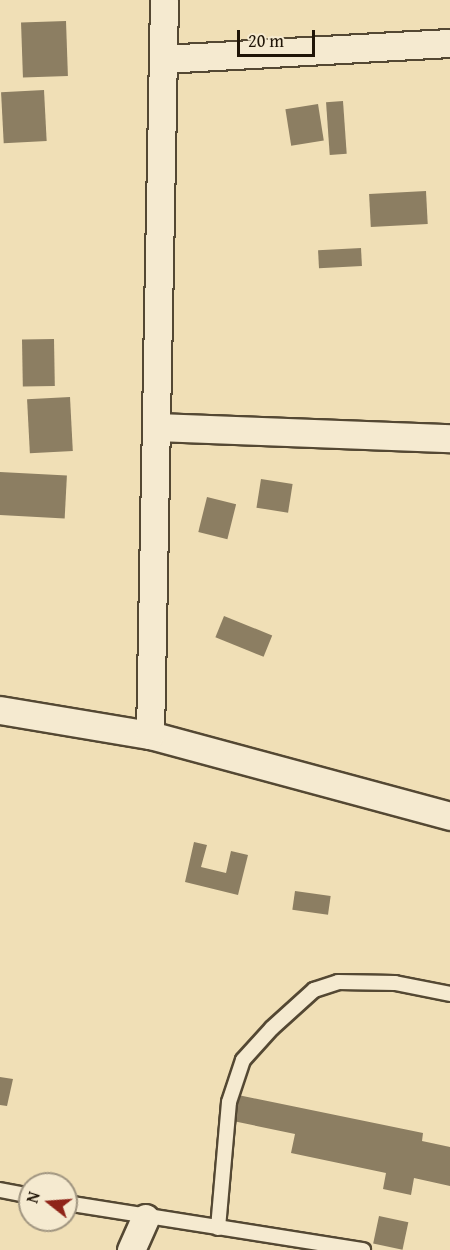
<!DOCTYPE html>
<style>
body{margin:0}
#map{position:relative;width:450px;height:1250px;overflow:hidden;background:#f0dfb6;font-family:"Gentium Book Plus",serif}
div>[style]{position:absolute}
.building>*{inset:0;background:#8c7e62;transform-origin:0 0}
.roads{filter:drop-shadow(2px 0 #544833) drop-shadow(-2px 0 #544833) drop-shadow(0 2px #544833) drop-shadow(0 -2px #544833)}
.lane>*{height:14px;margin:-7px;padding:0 7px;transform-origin:7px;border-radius:7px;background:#f5ead0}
.street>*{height:27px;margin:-13.5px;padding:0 13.5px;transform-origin:13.5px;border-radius:13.5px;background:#f5ead0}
span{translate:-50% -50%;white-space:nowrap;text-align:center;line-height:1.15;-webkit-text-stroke:4.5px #f5ead0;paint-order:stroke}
.north{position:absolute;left:18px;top:1172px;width:60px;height:60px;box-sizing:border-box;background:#f5ead0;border:2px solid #a09580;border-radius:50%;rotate:287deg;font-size:16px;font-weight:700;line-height:24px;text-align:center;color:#201507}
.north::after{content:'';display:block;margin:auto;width:21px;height:27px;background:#8f2418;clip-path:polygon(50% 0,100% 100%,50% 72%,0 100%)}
.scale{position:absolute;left:237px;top:30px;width:78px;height:27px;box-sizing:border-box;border:3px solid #201507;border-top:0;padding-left:8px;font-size:18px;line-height:21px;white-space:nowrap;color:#201507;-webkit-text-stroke:4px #f5ead0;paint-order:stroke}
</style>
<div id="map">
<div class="building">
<div style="left:66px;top:21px;width:55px;height:45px;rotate:88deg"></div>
<div style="left:44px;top:90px;width:51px;height:43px;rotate:87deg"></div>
<div style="left:343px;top:101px;width:53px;height:17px;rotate:86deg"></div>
<div style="left:318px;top:104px;width:37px;height:33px;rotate:81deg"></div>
<div style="left:426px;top:191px;width:33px;height:57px;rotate:87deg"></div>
<div style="left:361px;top:248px;width:18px;height:43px;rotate:87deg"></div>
<div style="left:54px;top:339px;width:47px;height:32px;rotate:89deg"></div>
<div style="left:70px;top:397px;width:54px;height:43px;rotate:87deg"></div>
<div style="left:0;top:472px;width:67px;height:43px;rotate:3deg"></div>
<div style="left:261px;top:479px;width:32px;height:29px;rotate:9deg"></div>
<div style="left:207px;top:497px;width:30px;height:36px;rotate:14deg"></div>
<div style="left:224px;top:616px;width:52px;height:23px;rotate:22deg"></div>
<div style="clip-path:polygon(194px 842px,207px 845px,201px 867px,226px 873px,231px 851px,248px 855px,238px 895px,185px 882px)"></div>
<div style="left:295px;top:891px;width:36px;height:19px;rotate:8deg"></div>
<div style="clip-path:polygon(0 1077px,13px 1079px,7px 1106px,0 1105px)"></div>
<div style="clip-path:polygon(238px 1095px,423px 1133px,422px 1141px,450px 1147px,450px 1186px,414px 1178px,411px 1195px,383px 1189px,386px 1173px,291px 1153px,295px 1134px,233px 1121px)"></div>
<div style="left:379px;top:1216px;width:30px;height:28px;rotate:12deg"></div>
</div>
<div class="roads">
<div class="lane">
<div style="left:0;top:1190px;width:31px;rotate:11deg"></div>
<div style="left:66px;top:1203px;width:301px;rotate:9deg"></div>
<div style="left:218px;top:1228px;width:126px;rotate:-85deg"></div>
<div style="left:229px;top:1102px;width:44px;rotate:-71.6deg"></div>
<div style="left:243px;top:1060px;width:43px;rotate:-47.8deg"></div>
<div style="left:272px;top:1028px;width:57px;rotate:-42.1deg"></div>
<div style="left:314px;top:990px;width:25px;rotate:-18deg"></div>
<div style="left:338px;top:982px;width:57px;rotate:1deg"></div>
<div style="left:395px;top:983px;width:56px;rotate:11.3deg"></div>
</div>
<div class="street">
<div style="left:163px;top:59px;width:287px;rotate:-3.2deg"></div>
<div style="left:157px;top:427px;width:293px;rotate:2.2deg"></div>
<div style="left:0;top:710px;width:152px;rotate:9.5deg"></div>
<div style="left:150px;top:735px;width:311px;rotate:15.1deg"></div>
<div style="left:150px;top:735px;width:735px;rotate:-88.91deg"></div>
<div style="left:131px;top:1250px;width:35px;rotate:-66deg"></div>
</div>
</div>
<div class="north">N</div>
<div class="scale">20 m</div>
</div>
